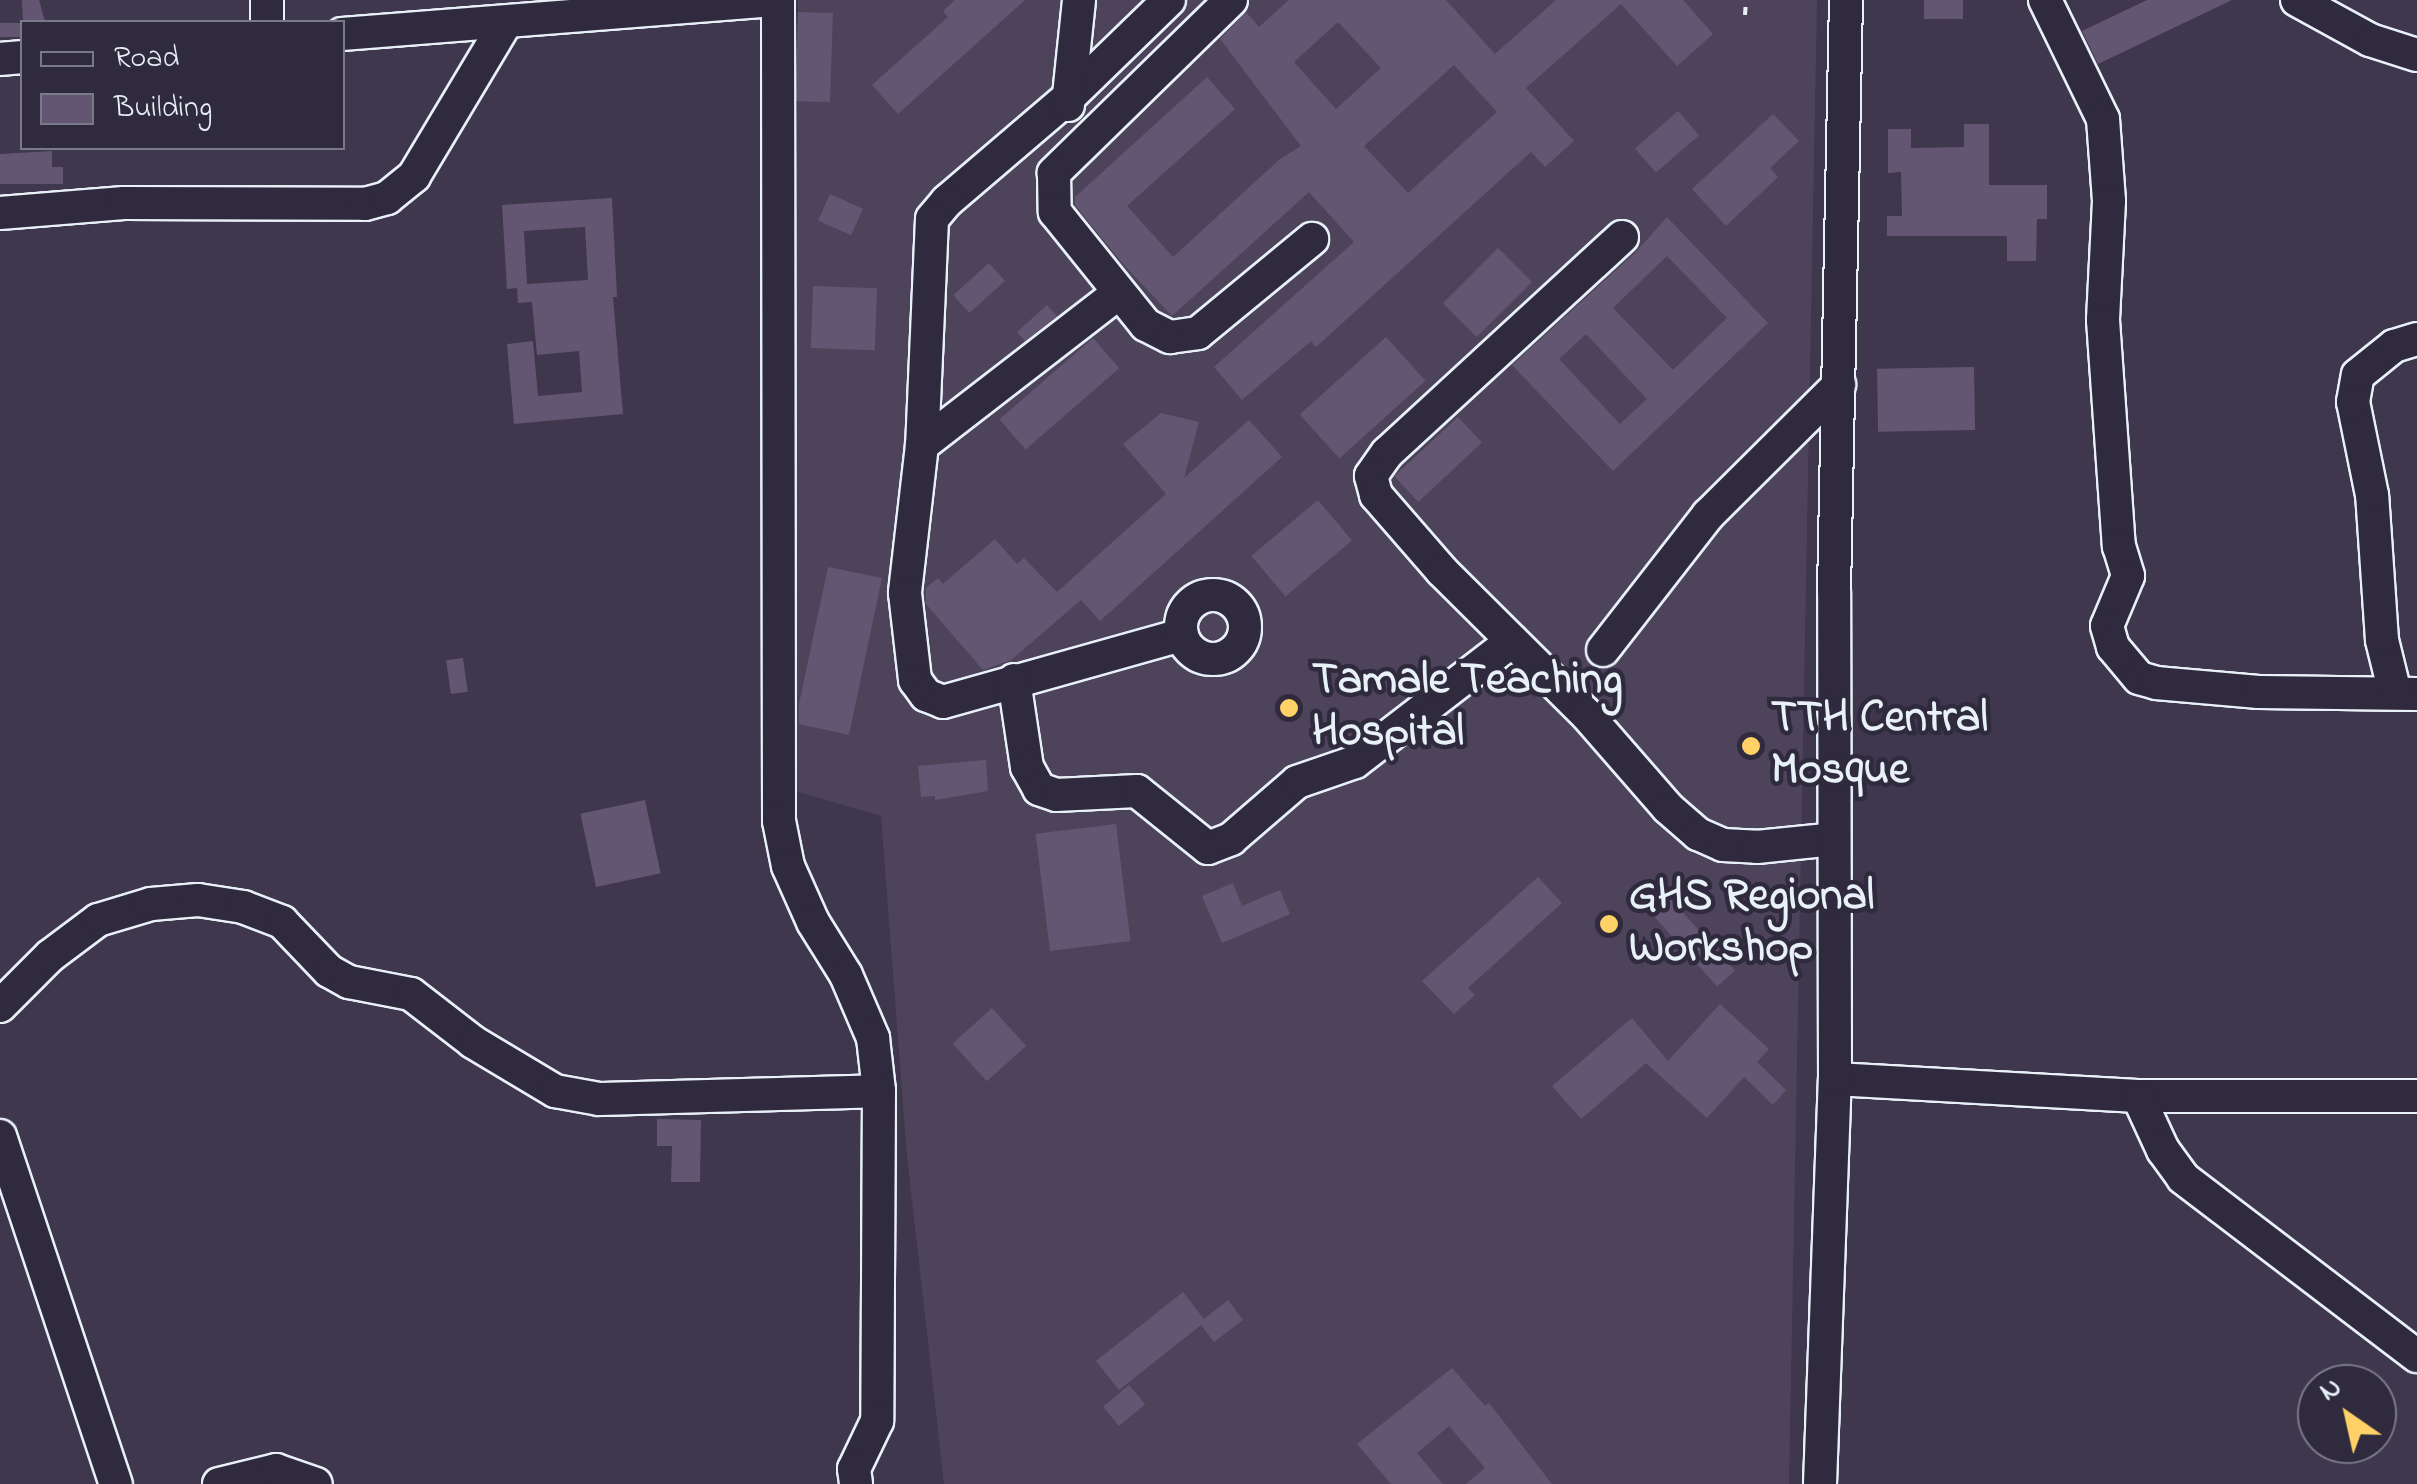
<!DOCTYPE html>
<style>
body{margin:0}
#map{position:relative;width:2417px;height:1484px;overflow:hidden;background:#3f374d;font-family:"Indie Flower",sans-serif}
div>[style]{position:absolute}
.built>*{inset:0;background:#4d445b}
.building>*{inset:0;background:#635673;transform-origin:0 0}
.path>*{height:4px;margin-top:-2px;transform-origin:0;background:repeating-linear-gradient(90deg,#e8f1f8 0 8px,transparent 0 16px)}
.roads{filter:drop-shadow(2px 0 #e8f1f8) drop-shadow(-2px 0 #e8f1f8) drop-shadow(0 2px #e8f1f8) drop-shadow(0 -2px #e8f1f8)}
.minor>*{height:32px;margin:-16px;padding:0 16px;transform-origin:16px;border-radius:16px;background:#2f2a3d}
.minor>.ring{margin:-16px;padding:0;box-sizing:content-box;background:none;border:32px solid #2f2a3d;border-radius:50%}
.dots>*{width:28px;height:28px;translate:-50% -50%;box-sizing:border-box;border:5px solid #2f2a3d;border-radius:50%}
span{translate:-50% -50%;white-space:nowrap;text-align:center;line-height:1.15;-webkit-text-stroke:9px #2f2a3d;paint-order:stroke}
.poi-label{font-size:45px;color:#e8f1f8;font-weight:700}
.left{translate:0 -50%;text-align:left}
.legend{position:absolute;left:20px;top:20px;width:325px;height:130px;box-sizing:border-box;background:#2f2a3d;border:2px solid #797a88;margin:0;padding:12px 18px;list-style:none;font-size:30px;color:#e8f1f8}
.legend li{display:flex;align-items:center;gap:20px;height:50px}
.legend b{width:50px;border:2px solid #797a88}
.north{position:absolute;left:2297px;top:1364px;width:100px;height:100px;box-sizing:border-box;background:#2f2a3d;border:2px solid #797a88;border-radius:50%;rotate:326deg;font-size:28px;font-weight:700;line-height:40px;text-align:center;color:#e8f1f8}
.north::after{content:'';display:block;margin:auto;width:35px;height:45px;background:#ffd166;clip-path:polygon(50% 0,100% 100%,50% 72%,0 100%)}
</style>
<div id="map">
<div class="built">
<div style="clip-path:polygon(798px 0,1817px 0,1789px 1484px,944px 1484px,907px 1156px,881px 816px,768px 783px,794px 361px)"></div>
</div>
<div class="building">
<div style="clip-path:polygon(22px 0,39px 0,45px 22px,23px 22px)"></div>
<div style="clip-path:polygon(955px 0,1025px 0,898px 114px,872px 85px,948px 17px,943px 11px)"></div>
<div style="clip-path:polygon(evenodd,1289px 0,1446px 0,1495px 54px,1556px 0,1683px 0,1713px 34px,1677px 66px,1621px 4px,1526px 88px,1574px 141px,1545px 167px,1531px 152px,1316px 347px,1311px 341px,1242px 400px,1214px 367px,1354px 242px,1309px 192px,1172px 316px,1122px 263px,1075px 205px,1075px 197px,1207px 77px,1235px 109px,1127px 206px,1173px 257px,1280px 159px,1301px 146px,1220px 39px,1246px 12px,1259px 27px,1289px 0,1338px 22px,1381px 68px,1336px 109px,1294px 62px,1338px 22px,1289px 0,1454px 65px,1497px 112px,1408px 193px,1364px 146px,1454px 65px)"></div>
<div style="left:1924px;top:0;width:39px;height:19px"></div>
<div style="clip-path:polygon(2147px 0,2232px 0,2098px 64px,2082px 31px)"></div>
<div style="left:798px;top:12px;width:35px;height:89px;rotate:2deg"></div>
<div style="left:22px;top:23px;width:14px;height:22px;rotate:90deg"></div>
<div style="left:1678px;top:111px;width:32px;height:57px;rotate:49deg"></div>
<div style="clip-path:polygon(1773px 114px,1799px 141px,1770px 168px,1778px 177px,1726px 226px,1692px 189px)"></div>
<div style="clip-path:polygon(1964px 124px,1989px 124px,1989px 185px,2047px 185px,2047px 219px,2037px 219px,2036px 261px,2007px 261px,2007px 236px,1887px 236px,1887px 216px,1902px 216px,1901px 172px,1888px 173px,1888px 129px,1911px 129px,1911px 148px,1964px 147px)"></div>
<div style="clip-path:polygon(52px 151px,52px 167px,63px 167px,63px 184px,0 184px,0 154px)"></div>
<div style="left:830px;top:194px;width:36px;height:29px;rotate:24deg"></div>
<div style="clip-path:polygon(evenodd,612px 198px,617px 297px,613px 297px,623px 414px,514px 424px,507px 344px,533px 341px,538px 396px,582px 392px,579px 351px,537px 355px,532px 302px,518px 303px,517px 288px,507px 289px,502px 205px,612px 198px,585px 227px,588px 280px,527px 284px,524px 231px,585px 227px)"></div>
<div style="clip-path:polygon(evenodd,1667px 217px,1768px 323px,1613px 471px,1512px 365px,1636px 252px,1667px 217px,1667px 256px,1727px 318px,1673px 370px,1613px 308px,1667px 256px,1667px 217px,1586px 334px,1647px 399px,1620px 424px,1559px 359px,1586px 334px)"></div>
<div style="left:1498px;top:248px;width:48px;height:78px;rotate:45deg"></div>
<div style="left:989px;top:263px;width:24px;height:48px;rotate:48deg"></div>
<div style="left:813px;top:286px;width:64px;height:62px;rotate:2deg"></div>
<div style="clip-path:polygon(1047px 305px,1057px 316px,1025px 341px,1017px 332px)"></div>
<div style="left:1386px;top:337px;width:59px;height:116px;rotate:48deg"></div>
<div style="left:1093px;top:338px;width:40px;height:124px;rotate:49deg"></div>
<div style="left:1974px;top:367px;width:63px;height:97px;rotate:89deg"></div>
<div style="clip-path:polygon(1161px 413px,1199px 422px,1184px 478px,1249px 420px,1282px 457px,1100px 621px,1081px 600px,1011px 660px,983px 670px,926px 604px,926px 588px,938px 578px,943px 584px,995px 539px,1017px 564px,1024px 558px,1057px 592px,1166px 494px,1123px 444px)"></div>
<div style="left:1458px;top:417px;width:35px;height:87px;rotate:47deg"></div>
<div style="left:1318px;top:500px;width:53px;height:87px;rotate:50deg"></div>
<div style="clip-path:polygon(828px 567px,882px 578px,849px 735px,799px 724px,799px 704px)"></div>
<div style="left:463px;top:658px;width:34px;height:17px;rotate:82deg"></div>
<div style="clip-path:polygon(986px 760px,988px 791px,935px 800px,935px 796px,921px 797px,918px 766px)"></div>
<div style="left:645px;top:800px;width:75px;height:66px;rotate:78deg"></div>
<div style="left:1116px;top:824px;width:118px;height:81px;rotate:83deg"></div>
<div style="clip-path:polygon(1538px 877px,1562px 903px,1468px 988px,1475px 995px,1454px 1014px,1422px 981px)"></div>
<div style="clip-path:polygon(1233px 883px,1242px 906px,1280px 890px,1290px 914px,1222px 943px,1202px 896px)"></div>
<div style="left:1658px;top:885px;width:115px;height:24px;rotate:48deg"></div>
<div style="clip-path:polygon(1720px 1004px,1769px 1049px,1757px 1062px,1786px 1090px,1773px 1105px,1744px 1077px,1707px 1118px,1646px 1063px,1581px 1119px,1552px 1086px,1632px 1018px,1668px 1061px)"></div>
<div style="left:992px;top:1008px;width:51px;height:53px;rotate:48deg"></div>
<div style="clip-path:polygon(657px 1119px,701px 1120px,700px 1182px,671px 1182px,672px 1146px,657px 1146px)"></div>
<div style="clip-path:polygon(1183px 1292px,1204px 1319px,1228px 1300px,1243px 1320px,1214px 1342px,1201px 1325px,1119px 1390px,1096px 1361px)"></div>
<div style="clip-path:polygon(1452px 1368px,1485px 1406px,1489px 1403px,1552px 1484px,1466px 1484px,1485px 1468px,1449px 1426px,1417px 1453px,1443px 1484px,1391px 1484px,1357px 1444px)"></div>
<div style="left:1129px;top:1385px;width:25px;height:34px;rotate:50deg"></div>
</div>
<div class="path">
<div style="left:1745px;top:15px;width:15px;rotate:-86deg"></div>
</div>
<div class="roads">
<div class="minor">
<div style="left:267px;top:0;width:22px;rotate:90deg"></div>
<div style="left:778px;top:0;width:821px;rotate:89.93deg"></div>
<div style="left:779px;top:821px;width:46px;rotate:78.7deg"></div>
<div style="left:788px;top:866px;width:61px;rotate:65.9deg"></div>
<div style="left:813px;top:922px;width:62px;rotate:58.1deg"></div>
<div style="left:846px;top:975px;width:69px;rotate:66.8deg"></div>
<div style="left:873px;top:1038px;width:53px;rotate:83.5deg"></div>
<div style="left:879px;top:1091px;width:330px;rotate:90.3deg"></div>
<div style="left:877px;top:1421px;width:53px;rotate:115.6deg"></div>
<div style="left:854px;top:1469px;width:15px;rotate:82deg"></div>
<div style="left:1169px;top:0;width:138px;rotate:135.9deg"></div>
<div style="left:1070px;top:96px;width:162px;rotate:139.5deg"></div>
<div style="left:947px;top:201px;width:23px;rotate:130deg"></div>
<div style="left:932px;top:219px;width:226px;rotate:92.5deg"></div>
<div style="left:922px;top:445px;width:149px;rotate:96.6deg"></div>
<div style="left:905px;top:593px;width:88px;rotate:83.4deg"></div>
<div style="left:915px;top:680px;width:19px;rotate:54deg"></div>
<div style="left:926px;top:695px;width:18px;rotate:22deg"></div>
<div style="left:943px;top:702px;width:248px;rotate:-15.7deg"></div>
<div style="left:1231px;top:0;width:248px;rotate:135.7deg"></div>
<div style="left:1054px;top:173px;width:39px;rotate:89deg"></div>
<div style="left:1055px;top:212px;width:145px;rotate:51.2deg"></div>
<div style="left:1146px;top:325px;width:27px;rotate:27deg"></div>
<div style="left:1170px;top:337px;width:28px;rotate:-8deg"></div>
<div style="left:1198px;top:333px;width:148px;rotate:-39.5deg"></div>
<div style="left:2045px;top:0;width:132px;rotate:64deg"></div>
<div style="left:2103px;top:119px;width:82px;rotate:85.8deg"></div>
<div style="left:2109px;top:201px;width:119px;rotate:92.9deg"></div>
<div style="left:2103px;top:320px;width:227px;rotate:86deg"></div>
<div style="left:2119px;top:546px;width:31px;rotate:73deg"></div>
<div style="left:2128px;top:576px;width:54px;rotate:112.8deg"></div>
<div style="left:2107px;top:626px;width:22px;rotate:74deg"></div>
<div style="left:2113px;top:647px;width:40px;rotate:50deg"></div>
<div style="left:2139px;top:678px;width:18px;rotate:16deg"></div>
<div style="left:2156px;top:683px;width:103px;rotate:5deg"></div>
<div style="left:2259px;top:692px;width:158px;rotate:0.7deg"></div>
<div style="left:2297px;top:0;width:83px;rotate:28.7deg"></div>
<div style="left:2370px;top:40px;width:49px;rotate:17.7deg"></div>
<div style="left:342px;top:34px;width:433px;rotate:-4.5deg"></div>
<div style="left:0;top:59px;width:22px;rotate:-5deg"></div>
<div style="left:1068px;top:105px;width:106px;rotate:-84deg"></div>
<div style="left:0;top:213px;width:124px;rotate:-4.6deg"></div>
<div style="left:124px;top:203px;width:241px;rotate:0.2deg"></div>
<div style="left:365px;top:204px;width:23px;rotate:-15deg"></div>
<div style="left:387px;top:198px;width:35px;rotate:-39deg"></div>
<div style="left:414px;top:176px;width:177px;rotate:-59.1deg"></div>
<div style="left:1622px;top:237px;width:319px;rotate:137.4deg"></div>
<div style="left:1387px;top:453px;width:28px;rotate:125deg"></div>
<div style="left:1371px;top:476px;width:20px;rotate:75deg"></div>
<div style="left:1376px;top:495px;width:101px;rotate:49deg"></div>
<div style="left:1442px;top:571px;width:204px;rotate:44.8deg"></div>
<div style="left:1587px;top:715px;width:123px;rotate:48.9deg"></div>
<div style="left:1668px;top:808px;width:40px;rotate:41deg"></div>
<div style="left:1698px;top:834px;width:27px;rotate:24deg"></div>
<div style="left:1723px;top:845px;width:34px;rotate:3deg"></div>
<div style="left:1757px;top:847px;width:77px;rotate:-5.9deg"></div>
<div style="left:922px;top:445px;width:249px;rotate:-37.7deg"></div>
<div class="ring" style="left:1181px;top:595px;width:32px;height:32px"></div>
<div style="left:1603px;top:650px;width:171px;rotate:-52.1deg"></div>
<div style="left:1708px;top:515px;width:185px;rotate:-44.8deg"></div>
<div style="left:1014px;top:680px;width:88px;rotate:81.5deg"></div>
<div style="left:1027px;top:767px;width:25px;rotate:61deg"></div>
<div style="left:1039px;top:789px;width:18px;rotate:19deg"></div>
<div style="left:1056px;top:795px;width:81px;rotate:-2.8deg"></div>
<div style="left:1137px;top:791px;width:91px;rotate:38.8deg"></div>
<div style="left:1208px;top:848px;width:25px;rotate:-21deg"></div>
<div style="left:1231px;top:839px;width:87px;rotate:-40.8deg"></div>
<div style="left:1297px;top:782px;width:61px;rotate:-19deg"></div>
<div style="left:1355px;top:762px;width:198px;rotate:-37.6deg"></div>
<div style="left:2395px;top:693px;width:55px;rotate:-103.8deg"></div>
<div style="left:2382px;top:640px;width:145px;rotate:-93.9deg"></div>
<div style="left:2372px;top:495px;width:95px;rotate:-101.5deg"></div>
<div style="left:2353px;top:402px;width:27px;rotate:-80deg"></div>
<div style="left:2358px;top:375px;width:46px;rotate:-38.9deg"></div>
<div style="left:2394px;top:346px;width:24px;rotate:-17deg"></div>
<div style="left:0;top:1006px;width:71px;rotate:-45deg"></div>
<div style="left:50px;top:956px;width:60px;rotate:-36.9deg"></div>
<div style="left:98px;top:920px;width:55px;rotate:-16.8deg"></div>
<div style="left:151px;top:904px;width:47px;rotate:-4.9deg"></div>
<div style="left:198px;top:900px;width:46px;rotate:8.8deg"></div>
<div style="left:243px;top:907px;width:42px;rotate:21deg"></div>
<div style="left:282px;top:922px;width:68px;rotate:46.2deg"></div>
<div style="left:329px;top:971px;width:23px;rotate:29deg"></div>
<div style="left:349px;top:982px;width:63px;rotate:11deg"></div>
<div style="left:411px;top:994px;width:78px;rotate:37.7deg"></div>
<div style="left:473px;top:1042px;width:96px;rotate:30.9deg"></div>
<div style="left:555px;top:1091px;width:45px;rotate:10.3deg"></div>
<div style="left:599px;top:1099px;width:280px;rotate:-1.6deg"></div>
<div style="left:1835px;top:1079px;width:303px;rotate:3.2deg"></div>
<div style="left:2138px;top:1096px;width:279px"></div>
<div style="left:2138px;top:1096px;width:60px;rotate:65.2deg"></div>
<div style="left:2163px;top:1150px;width:34px;rotate:54deg"></div>
<div style="left:2183px;top:1178px;width:294px;rotate:37.3deg"></div>
<div style="left:0;top:1136px;width:367px;rotate:71.6deg"></div>
<div style="left:219px;top:1484px;width:59px;rotate:-13.8deg"></div>
<div style="left:276px;top:1470px;width:42px;rotate:19.3deg"></div>
<div style="left:1820px;top:1484px;width:405px;rotate:-87.9deg"></div>
<div style="left:1835px;top:1079px;width:488px;rotate:-90.1deg"></div>
<div style="left:1834px;top:591px;width:591px;rotate:-88.84deg"></div>
</div>
</div>
<div class="dots">
<div style="left:1289px;top:708px;background:#ffd166"></div>
<div style="left:1751px;top:746px;background:#ffd166"></div>
<div style="left:1609px;top:924px;background:#ffd166"></div>
</div>
<div class="poi-label">
<span class="left" style="left:1312px;top:708px">Tamale Teaching<br>Hospital</span>
<span class="left" style="left:1771px;top:746px">TTH Central<br>Mosque</span>
<span class="left" style="left:1629px;top:924px">GHS Regional<br>Workshop</span>
</div>
<ul class="legend">
<li><b style="height:12px;background:#2f2a3d"></b>Road</li>
<li><b style="height:28px;background:#635673"></b>Building</li>
</ul>
<div class="north">N</div>
</div>
